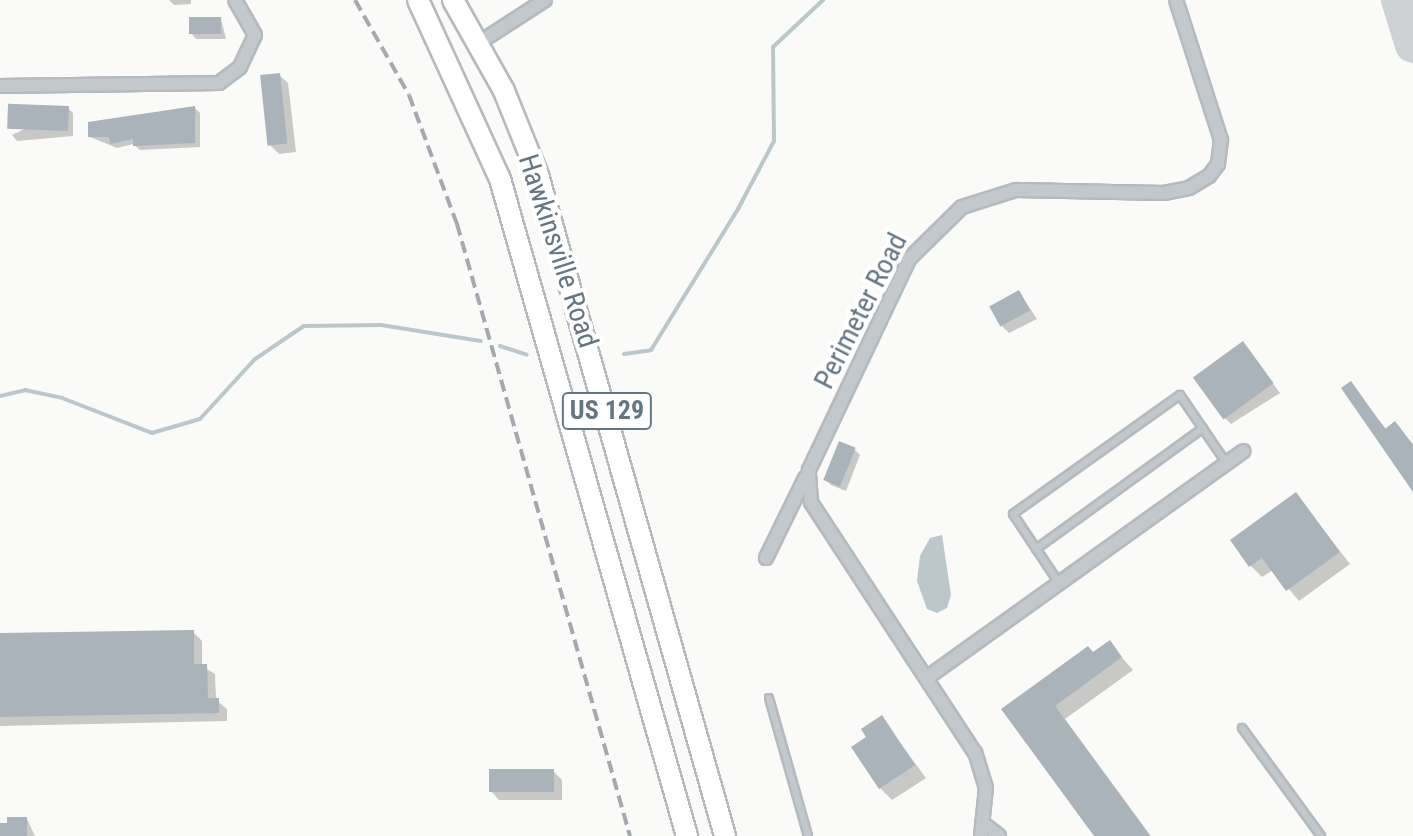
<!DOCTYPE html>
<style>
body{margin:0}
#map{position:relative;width:1413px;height:836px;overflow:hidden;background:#fafaf8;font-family:"Roboto Condensed",sans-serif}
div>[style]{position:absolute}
.water>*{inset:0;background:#bbc7cb}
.shadow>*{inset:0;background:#0003}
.stream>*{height:4px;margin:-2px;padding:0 2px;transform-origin:2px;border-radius:2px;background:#bbc7cb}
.taxiway>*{height:36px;margin:-18px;padding:0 18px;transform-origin:18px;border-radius:18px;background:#ced2d4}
.building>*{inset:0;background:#aab3b9;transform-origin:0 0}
.roads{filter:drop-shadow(2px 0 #b5babe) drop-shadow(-2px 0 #b5babe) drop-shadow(0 2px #b5babe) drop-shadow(0 -2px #b5babe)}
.service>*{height:6px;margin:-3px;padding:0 3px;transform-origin:3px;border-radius:3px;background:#c3c8cc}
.minor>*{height:12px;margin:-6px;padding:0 6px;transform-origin:6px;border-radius:6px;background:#c3c8cc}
.primary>*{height:20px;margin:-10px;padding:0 10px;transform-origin:10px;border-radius:10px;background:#fff}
.rail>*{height:4px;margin-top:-2px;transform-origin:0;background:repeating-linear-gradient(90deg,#a2aab0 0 12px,transparent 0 18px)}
span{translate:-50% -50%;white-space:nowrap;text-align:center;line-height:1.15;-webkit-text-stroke:8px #fff;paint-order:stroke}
.shield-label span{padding:2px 6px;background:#fff;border:2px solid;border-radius:6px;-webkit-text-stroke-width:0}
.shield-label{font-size:26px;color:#657683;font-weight:700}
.street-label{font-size:28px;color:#657683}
</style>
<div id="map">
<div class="water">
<div style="clip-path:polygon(942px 535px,951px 595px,947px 608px,937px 613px,927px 609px,917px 581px,920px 556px,930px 538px)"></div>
</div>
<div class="shadow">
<div style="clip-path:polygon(169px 0,191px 0,191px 4px,174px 5px)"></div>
<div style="clip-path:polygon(221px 19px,226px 39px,196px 39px,191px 33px)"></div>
<div style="clip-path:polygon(279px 75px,288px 83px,296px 152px,279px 154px,270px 145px)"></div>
<div style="clip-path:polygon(68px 108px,73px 113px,73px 136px,17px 141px,12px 135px)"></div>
<div style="clip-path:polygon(195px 108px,200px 113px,200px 147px,140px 150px,133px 144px,117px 148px,90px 137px)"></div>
<div style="clip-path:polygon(1019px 292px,1037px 319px,1009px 333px,1001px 325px)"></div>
<div style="clip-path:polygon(1243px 343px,1280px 393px,1231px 424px,1223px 416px)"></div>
<div style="clip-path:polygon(1350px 384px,1387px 430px,1395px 423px,1413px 444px,1413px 489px)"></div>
<div style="clip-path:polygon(855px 450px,860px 455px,846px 491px,831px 485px,825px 479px)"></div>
<div style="clip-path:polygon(1296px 495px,1350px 564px,1299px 601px,1273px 570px,1262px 577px,1251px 566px)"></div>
<div style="clip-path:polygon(193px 632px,202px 641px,202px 666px,215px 674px,216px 700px,227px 709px,227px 721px,0 726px,0 635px)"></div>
<div style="clip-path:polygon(1109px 643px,1133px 670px,1065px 719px,1151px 836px,1097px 836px,1004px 710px)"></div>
<div style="clip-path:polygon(882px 718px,926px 778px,892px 800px,880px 788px,869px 737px)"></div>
<div style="clip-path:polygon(553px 771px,562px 780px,562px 800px,499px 800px,491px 791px)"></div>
<div style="clip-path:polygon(27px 819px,35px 836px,0 836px,0 825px)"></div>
</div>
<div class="stream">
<div style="left:500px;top:346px;width:28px;rotate:18deg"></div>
<div style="left:624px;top:354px;width:27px;rotate:-8deg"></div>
<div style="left:651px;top:350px;width:166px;rotate:-58.3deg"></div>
<div style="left:738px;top:209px;width:77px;rotate:-62.1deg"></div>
<div style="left:774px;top:141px;width:94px;rotate:-90.6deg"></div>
<div style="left:773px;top:47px;width:69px;rotate:-43.2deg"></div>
<div style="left:0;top:396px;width:26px;rotate:-13deg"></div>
<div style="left:25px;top:390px;width:38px;rotate:12deg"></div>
<div style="left:62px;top:398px;width:97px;rotate:21.3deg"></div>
<div style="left:152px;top:433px;width:50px;rotate:-16.3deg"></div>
<div style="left:200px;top:419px;width:81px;rotate:-47.5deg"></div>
<div style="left:255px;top:359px;width:59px;rotate:-34deg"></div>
<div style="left:304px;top:326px;width:77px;rotate:-0.7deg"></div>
<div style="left:381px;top:325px;width:101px;rotate:9.1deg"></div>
</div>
<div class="taxiway">
<div style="left:1399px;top:0;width:47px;rotate:72.7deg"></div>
</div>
<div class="building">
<div style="left:189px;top:17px;width:32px;height:17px"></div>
<div style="left:280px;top:73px;width:71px;height:20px;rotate:84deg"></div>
<div style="left:69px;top:106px;width:25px;height:61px;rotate:92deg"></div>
<div style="clip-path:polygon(195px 106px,195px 143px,133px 146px,133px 139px,110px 144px,109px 137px,88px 137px,88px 122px)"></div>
<div style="left:1019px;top:290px;width:23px;height:34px;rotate:61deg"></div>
<div style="left:1243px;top:341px;width:52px;height:62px;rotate:54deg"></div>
<div style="clip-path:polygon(1351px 381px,1385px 429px,1395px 421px,1413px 445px,1413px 492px,1341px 388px)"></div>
<div style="left:839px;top:441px;width:18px;height:42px;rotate:22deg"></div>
<div style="clip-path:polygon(1296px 492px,1340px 552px,1286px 591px,1262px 558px,1249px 567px,1230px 540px)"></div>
<div style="clip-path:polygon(194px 630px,194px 664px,207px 664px,208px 698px,219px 698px,219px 713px,0 717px,0 633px)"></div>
<div style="clip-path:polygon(1110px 640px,1122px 657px,1055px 706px,1150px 836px,1094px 836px,1001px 709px,1088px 646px,1093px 652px)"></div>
<div style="clip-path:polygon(882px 715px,915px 765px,879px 789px,851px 747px,866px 737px,861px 729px)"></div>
<div style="left:489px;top:769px;width:65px;height:23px"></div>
<div style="clip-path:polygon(7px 817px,27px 817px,27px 836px,0 836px,0 823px,7px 823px)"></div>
</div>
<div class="roads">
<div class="service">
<div style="left:1036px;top:549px;width:206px;rotate:-35.9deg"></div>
<div style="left:1059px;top:583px;width:83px;rotate:-123.7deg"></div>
<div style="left:1013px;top:514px;width:205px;rotate:-35.5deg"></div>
<div style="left:1180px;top:395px;width:83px;rotate:55.7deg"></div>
<div style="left:769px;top:698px;width:143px;rotate:74.2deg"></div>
<div style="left:1242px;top:728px;width:134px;rotate:53.8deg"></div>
</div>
<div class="minor">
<div style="left:477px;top:44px;width:81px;rotate:-32.9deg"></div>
<div style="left:0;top:86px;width:219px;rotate:-0.8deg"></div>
<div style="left:219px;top:83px;width:26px;rotate:-37deg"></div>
<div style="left:240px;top:67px;width:35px;rotate:-65deg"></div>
<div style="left:255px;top:35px;width:40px;rotate:-119.7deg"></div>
<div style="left:766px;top:558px;width:89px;rotate:-64deg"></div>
<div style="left:928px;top:677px;width:388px;rotate:-35.6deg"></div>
<div style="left:985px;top:825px;width:18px;rotate:38deg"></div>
<div style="left:981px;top:836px;width:48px;rotate:-84.1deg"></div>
<div style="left:986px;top:788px;width:37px;rotate:-107deg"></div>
<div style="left:975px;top:753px;width:300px;rotate:-123.2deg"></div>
<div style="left:811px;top:502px;width:32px;rotate:-94deg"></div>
<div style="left:809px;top:470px;width:233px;rotate:-64.6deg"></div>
<div style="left:909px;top:259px;width:74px;rotate:-44.5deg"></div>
<div style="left:962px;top:207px;width:57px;rotate:-17.5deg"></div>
<div style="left:1016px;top:190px;width:148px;rotate:1.2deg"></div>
<div style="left:1164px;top:193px;width:25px;rotate:-11deg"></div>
<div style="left:1189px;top:188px;width:23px;rotate:-31deg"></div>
<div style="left:1209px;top:176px;width:15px;rotate:-53deg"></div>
<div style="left:1218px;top:164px;width:24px;rotate:-83deg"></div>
<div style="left:1221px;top:140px;width:147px;rotate:-107.8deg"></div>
</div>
<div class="primary">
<div style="left:418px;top:0;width:197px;rotate:65.4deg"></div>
<div style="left:500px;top:179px;width:683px;rotate:74.11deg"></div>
<div style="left:453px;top:0;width:104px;rotate:60.7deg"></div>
<div style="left:504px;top:91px;width:91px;rotate:68deg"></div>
<div style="left:538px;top:175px;width:687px;rotate:74.2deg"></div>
</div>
</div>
<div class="rail">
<div style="left:355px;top:0;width:109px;rotate:60.4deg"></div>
<div style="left:409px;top:95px;width:138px;rotate:69.6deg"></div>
<div style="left:457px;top:224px;width:636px;rotate:74.22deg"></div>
</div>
<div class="shield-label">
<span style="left:607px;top:411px">US 129</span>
</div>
<div class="street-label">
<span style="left:558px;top:251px;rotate:72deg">Hawkinsville Road</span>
<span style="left:861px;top:311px;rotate:-63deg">Perimeter Road</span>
</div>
</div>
